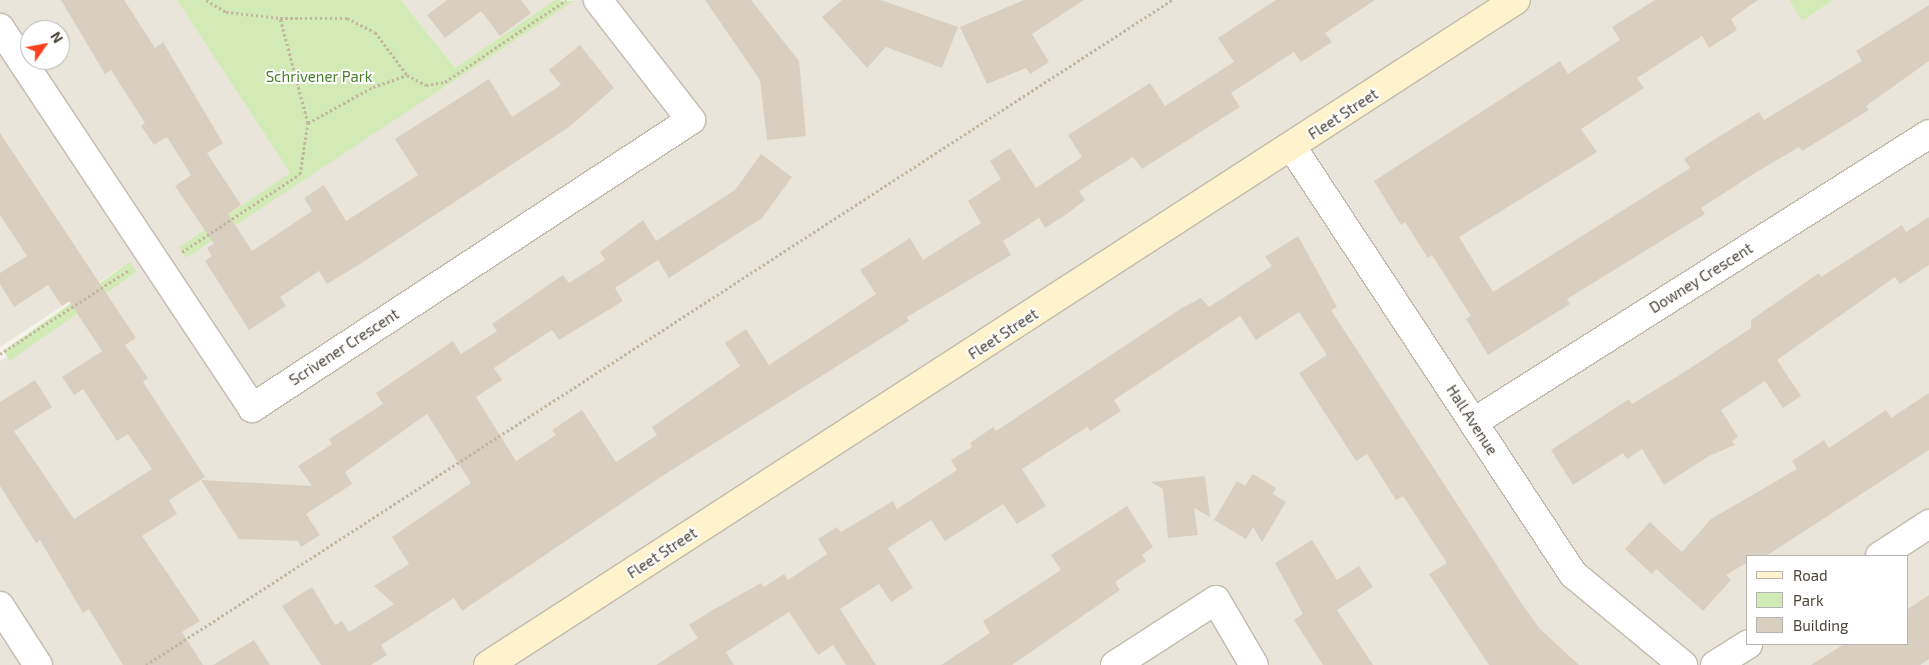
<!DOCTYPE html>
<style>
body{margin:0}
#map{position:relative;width:1929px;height:665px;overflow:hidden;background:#f6f3ec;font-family:"Exo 2",sans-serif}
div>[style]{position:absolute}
.residential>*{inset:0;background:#eae5da}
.green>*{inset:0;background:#d2eab5;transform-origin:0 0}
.building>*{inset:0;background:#d8cfc1}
.path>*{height:3px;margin-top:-1.5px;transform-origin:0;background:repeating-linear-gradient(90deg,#c4b79f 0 2.5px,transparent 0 5px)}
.roads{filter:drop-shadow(1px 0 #c2bbae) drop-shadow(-1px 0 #c2bbae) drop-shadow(0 1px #c2bbae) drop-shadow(0 -1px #c2bbae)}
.street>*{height:28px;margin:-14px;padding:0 14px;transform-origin:14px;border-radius:14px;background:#fff}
.secondary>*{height:28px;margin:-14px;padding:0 14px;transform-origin:14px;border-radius:14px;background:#fff3cd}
span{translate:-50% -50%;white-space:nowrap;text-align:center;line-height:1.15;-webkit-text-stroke:4px #fff;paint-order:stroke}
.park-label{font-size:15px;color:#4a7f2a}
.street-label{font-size:15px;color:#4b4439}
.legend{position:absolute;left:1746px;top:555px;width:162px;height:90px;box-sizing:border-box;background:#fff;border:1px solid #b7b4b0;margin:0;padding:6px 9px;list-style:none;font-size:15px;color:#4b4439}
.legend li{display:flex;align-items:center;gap:10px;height:25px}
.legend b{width:25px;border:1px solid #b7b4b0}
.north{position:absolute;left:20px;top:20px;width:50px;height:50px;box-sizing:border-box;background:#fff;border:1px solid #b7b4b0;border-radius:50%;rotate:57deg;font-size:14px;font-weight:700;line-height:20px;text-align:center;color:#4b4439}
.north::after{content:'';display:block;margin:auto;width:18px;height:22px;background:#fc3f1d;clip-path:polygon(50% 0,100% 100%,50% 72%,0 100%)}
</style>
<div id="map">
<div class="residential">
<div style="clip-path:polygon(evenodd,0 0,177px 0,290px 173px,179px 247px,186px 257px,573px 0,1789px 0,1802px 20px,1833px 0,1929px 0,1929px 665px,0 665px,0 361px,137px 272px,130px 262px,0 347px,0 0,30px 30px,60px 30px,60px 60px,30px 60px,30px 30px,0 0,1748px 556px,1908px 556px,1908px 644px,1748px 644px,1748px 556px)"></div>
<div style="clip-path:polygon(401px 0,555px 0,455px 68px)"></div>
</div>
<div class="green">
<div style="clip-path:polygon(177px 0,401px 0,455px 68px,555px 0,574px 1px,186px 258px,179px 247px,290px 173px)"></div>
<div style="clip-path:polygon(1789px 0,1833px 0,1802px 21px)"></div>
<div style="left:130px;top:262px;width:12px;height:155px;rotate:55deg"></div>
</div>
<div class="building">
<div style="clip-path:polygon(61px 0,124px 0,155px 48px,163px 42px,223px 143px,207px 153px,241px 205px,228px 214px,252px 251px,312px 211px,304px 198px,324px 185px,346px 221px,418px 175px,395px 139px,489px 79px,512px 117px,561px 85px,549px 70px,580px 45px,614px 88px,569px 127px,357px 266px,327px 284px,319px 271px,280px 297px,286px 306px,249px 330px,205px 261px,212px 256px,207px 248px,214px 244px,175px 186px,191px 175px,167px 137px,154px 145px,141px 126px,145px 123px,111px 70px,105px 74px)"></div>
<div style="clip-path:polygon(447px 0,521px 0,531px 13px,500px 36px,481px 11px,445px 38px,427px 15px)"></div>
<div style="clip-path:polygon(705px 0,751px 0,799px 61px,806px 136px,767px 140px,760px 80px)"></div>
<div style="clip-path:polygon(842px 0,881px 0,958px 27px,942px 68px,886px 47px,867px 68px,822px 17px)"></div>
<div style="clip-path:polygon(1024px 0,1084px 0,1032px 34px,1049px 62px,1030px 74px,1026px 68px,987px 84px,960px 27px)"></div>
<div style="clip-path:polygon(1276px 0,1375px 0,1325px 33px,1332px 42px,1301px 62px,1294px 52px,1231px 93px,1240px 107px,1142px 169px,1133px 157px,1079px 191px,1085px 200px,1067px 214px,1045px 228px,1039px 218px,1003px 241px,1011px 255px,907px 317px,909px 321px,659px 478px,462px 611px,454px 598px,381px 645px,387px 655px,371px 665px,321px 665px,282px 606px,312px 587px,335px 625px,342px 621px,349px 632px,394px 604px,374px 586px,409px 564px,392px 537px,471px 483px,427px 414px,345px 472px,352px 484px,306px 514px,320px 535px,301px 547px,298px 541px,239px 539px,201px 480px,312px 486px,298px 466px,332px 444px,329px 439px,383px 404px,376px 393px,453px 341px,461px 354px,497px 331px,492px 324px,544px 288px,563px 275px,569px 283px,605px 260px,600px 252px,643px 220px,656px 241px,735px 190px,761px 154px,792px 177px,762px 218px,669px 278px,658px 260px,615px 288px,623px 301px,559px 340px,552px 330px,494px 368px,502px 380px,476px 397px,516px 461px,556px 435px,552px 430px,582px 410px,616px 462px,657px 435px,652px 427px,740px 366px,725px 343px,746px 329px,769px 365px,876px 294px,860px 270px,910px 238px,923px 260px,981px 223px,968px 201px,1001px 179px,990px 161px,1010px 148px,1036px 188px,1082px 157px,1068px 135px,1150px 83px,1165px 106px,1234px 62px,1218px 38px)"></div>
<div style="clip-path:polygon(1655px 0,1758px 0,1731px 19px,1737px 30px,1709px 48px,1702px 36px,1637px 78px,1644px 88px,1581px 129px,1597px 152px,1459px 237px,1493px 292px,1690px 168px,1684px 159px,1715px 139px,1759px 112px,1764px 120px,1862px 61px,1856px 51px,1929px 5px,1929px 61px,1866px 106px,1869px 110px,1802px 151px,1799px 147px,1755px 173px,1701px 208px,1705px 214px,1567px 299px,1570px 304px,1488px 355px,1466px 319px,1471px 316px,1432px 255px,1428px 258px,1405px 222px,1401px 225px,1374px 181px,1560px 61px,1568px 74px,1620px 40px,1612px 27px)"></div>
<div style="clip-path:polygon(0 133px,136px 338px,125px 345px,148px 378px,143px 382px,205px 477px,169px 500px,177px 514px,142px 536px,200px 621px,182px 632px,203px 665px,123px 665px,89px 609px,83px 613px,40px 540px,36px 543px,0 486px,0 402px,35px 380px,52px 407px,14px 431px,74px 519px,152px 469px,128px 434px,117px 441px,83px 389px,74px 395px,62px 377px,102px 351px,69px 301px,62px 306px,48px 285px,14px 307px,0 284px,0 273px,27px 256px,0 215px)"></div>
<div style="clip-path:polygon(1929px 217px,1929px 265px,1900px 284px,1895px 277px,1777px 360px,1801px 396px,1783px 408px,1765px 381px,1721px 410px,1738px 437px,1732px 441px,1735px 445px,1709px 456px,1664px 485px,1642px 449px,1627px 459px,1623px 453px,1573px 485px,1551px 450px,1629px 399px,1632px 404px,1686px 371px,1751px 328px,1751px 320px,1819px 273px,1821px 277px,1902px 225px,1906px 232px)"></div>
<div style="clip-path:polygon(1298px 236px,1337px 307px,1331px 310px,1522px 604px,1539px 628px,1579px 665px,1489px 665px,1429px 574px,1447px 563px,1403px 496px,1396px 500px,1367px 454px,1356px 461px,1299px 373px,1327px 355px,1299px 312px,1256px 340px,1240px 316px,1114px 400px,1121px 411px,1090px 431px,1087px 427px,1022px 469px,1046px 506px,1017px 524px,1003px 504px,945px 541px,931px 520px,888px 548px,913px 588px,891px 602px,879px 584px,840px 609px,876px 665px,846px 665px,833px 645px,818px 655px,789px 612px,726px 652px,734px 665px,656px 665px,698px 638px,689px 625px,711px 611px,761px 583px,764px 587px,784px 574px,788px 580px,827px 554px,818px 539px,837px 527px,841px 532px,893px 501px,897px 509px,957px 470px,951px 460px,972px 447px,970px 443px,993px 427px,996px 431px,1182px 308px,1201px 298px,1209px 307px,1272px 266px,1265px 257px)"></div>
<div style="clip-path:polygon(1929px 393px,1929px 450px,1766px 556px,1748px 556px,1748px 562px,1726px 575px,1731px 580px,1703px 611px,1656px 569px,1652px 574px,1625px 549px,1650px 522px,1682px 552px,1711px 519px,1797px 469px,1792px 461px,1824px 440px,1829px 448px,1886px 410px,1891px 418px)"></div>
<div style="clip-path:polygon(1253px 474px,1276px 488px,1273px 494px,1286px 502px,1262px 542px,1253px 527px,1246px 539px,1214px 520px,1237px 481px,1245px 486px)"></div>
<div style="clip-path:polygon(1205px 476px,1210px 517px,1194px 508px,1198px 535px,1168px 538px,1163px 489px,1151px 482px)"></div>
<div style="clip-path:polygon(1127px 506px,1153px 547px,1142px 555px,1146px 561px,1115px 582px,1120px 590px,1012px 665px,941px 665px,990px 633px,983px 621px,1061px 570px,1051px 555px)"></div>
<div style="clip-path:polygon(1312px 540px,1337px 580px,1359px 566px,1373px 587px,1337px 610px,1373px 665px,1323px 665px,1294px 620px,1303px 614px,1275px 563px)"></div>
<div style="clip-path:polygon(1929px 595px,1929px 659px,1920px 665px,1811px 665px,1844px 644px,1908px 644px,1908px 609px)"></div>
<div style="clip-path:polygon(254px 640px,270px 665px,213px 665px)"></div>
</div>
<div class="path">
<div style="left:206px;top:0;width:23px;rotate:31deg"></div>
<div style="left:226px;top:12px;width:54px;rotate:6.3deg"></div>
<div style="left:280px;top:18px;width:67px"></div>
<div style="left:347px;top:18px;width:31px;rotate:27deg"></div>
<div style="left:375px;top:32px;width:54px;rotate:53.3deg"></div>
<div style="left:407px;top:75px;width:21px;rotate:28deg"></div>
<div style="left:426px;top:85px;width:19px;rotate:-9deg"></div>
<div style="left:445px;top:82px;width:146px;rotate:-34.1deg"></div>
<div style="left:308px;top:123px;width:74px;rotate:-29deg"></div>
<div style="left:373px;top:87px;width:36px;rotate:-19deg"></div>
<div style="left:182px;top:252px;width:141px;rotate:-33.5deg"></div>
<div style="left:300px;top:174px;width:52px;rotate:-81.1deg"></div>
<div style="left:308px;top:123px;width:109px;rotate:-104.9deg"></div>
<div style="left:0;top:354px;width:154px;rotate:-33.1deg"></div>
<div style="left:146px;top:665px;width:1223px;rotate:-32.95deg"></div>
</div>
<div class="roads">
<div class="street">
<div style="left:0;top:28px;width:456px;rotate:56.4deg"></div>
<div style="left:252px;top:408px;width:525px;rotate:-33.27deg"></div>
<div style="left:691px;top:120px;width:152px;rotate:-127.8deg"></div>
<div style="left:1292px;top:147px;width:511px;rotate:56.65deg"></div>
<div style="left:1573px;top:574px;width:143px;rotate:39.6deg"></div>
<div style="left:1474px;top:422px;width:538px;rotate:-32.33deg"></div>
<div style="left:1880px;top:556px;width:59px;rotate:-33.1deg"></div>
<div style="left:0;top:606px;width:70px;rotate:57.2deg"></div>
<div style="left:1115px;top:665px;width:120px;rotate:-32.8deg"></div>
<div style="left:1216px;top:600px;width:75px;rotate:59.7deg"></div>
<div style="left:1715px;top:665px;width:39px;rotate:-32deg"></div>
</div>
<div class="secondary">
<div style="left:488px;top:665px;width:1224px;rotate:-32.9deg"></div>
</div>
</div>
<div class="park-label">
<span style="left:319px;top:77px">Schrivener Park</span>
</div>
<div class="street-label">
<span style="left:1343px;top:114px;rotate:-33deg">Fleet Street</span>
<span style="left:1701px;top:278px;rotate:-32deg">Downey Crescent</span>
<span style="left:1003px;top:334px;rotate:-33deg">Fleet Street</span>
<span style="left:344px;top:347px;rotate:-33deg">Scrivener Crescent</span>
<span style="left:1472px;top:420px;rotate:57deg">Hall Avenue</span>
<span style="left:662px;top:553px;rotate:-33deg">Fleet Street</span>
</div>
<ul class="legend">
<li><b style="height:6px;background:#fff3cd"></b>Road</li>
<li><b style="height:14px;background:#d2eab5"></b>Park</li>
<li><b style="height:14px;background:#d8cfc1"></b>Building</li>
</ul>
<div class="north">N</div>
</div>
